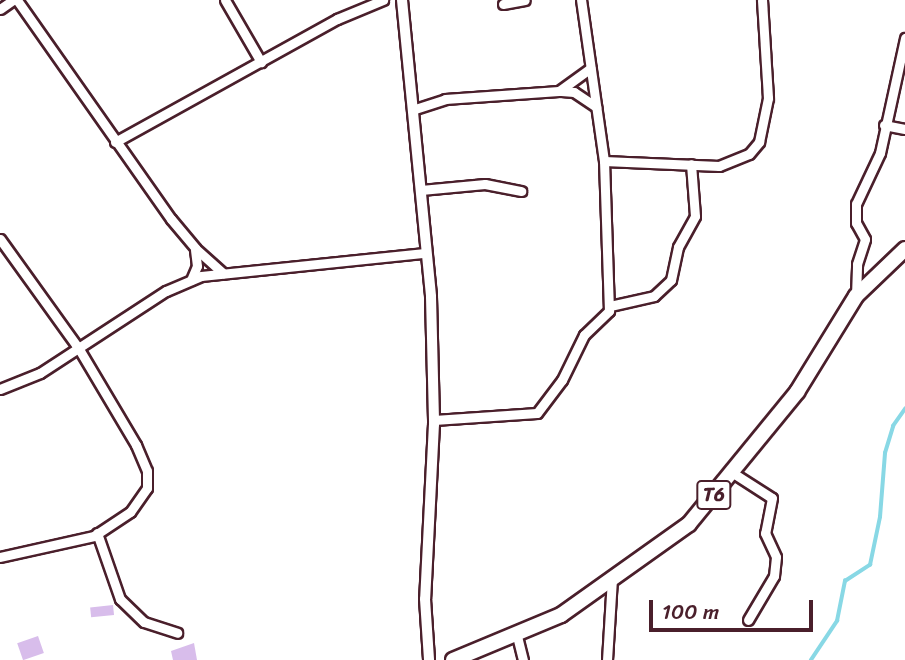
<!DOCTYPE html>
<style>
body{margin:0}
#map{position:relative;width:905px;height:660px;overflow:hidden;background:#fff;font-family:Sriracha,sans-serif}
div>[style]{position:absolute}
.stream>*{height:3.5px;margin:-1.75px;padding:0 1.75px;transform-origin:1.75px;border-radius:1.75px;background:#88d8e5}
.building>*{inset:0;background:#d8bdeb;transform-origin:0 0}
.roads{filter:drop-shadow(2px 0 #4a1f2b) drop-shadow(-2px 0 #4a1f2b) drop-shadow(0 2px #4a1f2b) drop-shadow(0 -2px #4a1f2b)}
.minor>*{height:9px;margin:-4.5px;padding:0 4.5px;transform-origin:4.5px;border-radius:4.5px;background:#fff}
.tertiary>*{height:10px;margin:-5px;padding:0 5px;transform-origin:5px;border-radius:5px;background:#fff}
.trunk>*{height:14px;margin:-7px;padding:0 7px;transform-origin:7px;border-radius:7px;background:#fff}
span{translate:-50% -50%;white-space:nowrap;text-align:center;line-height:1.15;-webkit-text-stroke:5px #fff;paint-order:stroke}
.shield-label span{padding:2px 5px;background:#fff;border:2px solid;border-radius:5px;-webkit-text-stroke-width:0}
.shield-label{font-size:19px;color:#4a1f2b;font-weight:700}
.scale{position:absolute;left:649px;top:600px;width:164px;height:32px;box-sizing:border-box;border:4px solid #4a1f2b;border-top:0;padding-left:9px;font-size:21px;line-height:24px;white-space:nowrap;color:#4a1f2b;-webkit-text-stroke:5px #fff;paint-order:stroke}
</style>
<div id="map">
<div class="stream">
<div style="left:811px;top:660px;width:47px;rotate:-56.3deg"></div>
<div style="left:837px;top:621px;width:41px;rotate:-78.7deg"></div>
<div style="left:845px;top:581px;width:30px;rotate:-33deg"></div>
<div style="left:870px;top:565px;width:49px;rotate:-78.2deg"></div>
<div style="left:880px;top:517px;width:64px;rotate:-85.5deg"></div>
<div style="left:885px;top:453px;width:28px;rotate:-73deg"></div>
<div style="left:893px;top:426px;width:21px;rotate:-55deg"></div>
</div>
<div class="building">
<div style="left:113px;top:605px;width:10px;height:23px;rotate:84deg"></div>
<div style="left:38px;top:636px;width:18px;height:22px;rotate:71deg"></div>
<div style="clip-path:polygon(194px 643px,197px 660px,173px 660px,171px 651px)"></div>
</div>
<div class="roads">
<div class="minor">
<div style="left:17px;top:0;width:268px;rotate:54.9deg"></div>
<div style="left:171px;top:219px;width:38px;rotate:50deg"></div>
<div style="left:195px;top:248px;width:38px;rotate:42deg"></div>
<div style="left:225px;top:0;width:72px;rotate:59.9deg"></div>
<div style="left:503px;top:4px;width:22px;rotate:-10deg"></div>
<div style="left:0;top:9px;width:16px;rotate:-35deg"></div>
<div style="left:561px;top:91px;width:13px;rotate:4deg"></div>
<div style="left:574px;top:92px;width:27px;rotate:34deg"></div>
<div style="left:412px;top:110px;width:35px;rotate:-18deg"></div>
<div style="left:445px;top:99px;width:114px;rotate:-4deg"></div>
<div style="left:559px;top:91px;width:39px;rotate:-36deg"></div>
<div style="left:884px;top:125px;width:21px;rotate:11deg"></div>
<div style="left:115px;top:142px;width:254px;rotate:-29deg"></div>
<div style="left:337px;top:19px;width:50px;rotate:-22.4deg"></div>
<div style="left:604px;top:161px;width:115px;rotate:2.5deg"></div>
<div style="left:719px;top:166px;width:32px;rotate:-22deg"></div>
<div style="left:749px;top:154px;width:16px;rotate:-50deg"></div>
<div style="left:759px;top:142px;width:45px;rotate:-78.4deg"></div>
<div style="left:768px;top:98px;width:98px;rotate:-93.5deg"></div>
<div style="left:421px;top:190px;width:64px;rotate:-5.4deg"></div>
<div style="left:485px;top:184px;width:37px;rotate:11deg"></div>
<div style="left:0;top:239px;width:135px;rotate:54.3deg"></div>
<div style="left:79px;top:349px;width:112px;rotate:59.3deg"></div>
<div style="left:136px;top:445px;width:28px;rotate:67deg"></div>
<div style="left:147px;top:471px;width:17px;rotate:90deg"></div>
<div style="left:147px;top:488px;width:29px;rotate:125deg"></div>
<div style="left:130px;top:512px;width:43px;rotate:146.3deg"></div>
<div style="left:94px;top:536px;width:96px;rotate:167.4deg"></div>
<div style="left:191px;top:280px;width:15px;rotate:-67deg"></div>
<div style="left:197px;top:266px;width:16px;rotate:-97deg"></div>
<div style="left:856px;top:296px;width:32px;rotate:-88deg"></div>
<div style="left:857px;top:264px;width:26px;rotate:-72deg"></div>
<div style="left:865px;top:239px;width:18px;rotate:-119deg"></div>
<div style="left:856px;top:223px;width:19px;rotate:-90deg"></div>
<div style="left:856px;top:204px;width:56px;rotate:-64.8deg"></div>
<div style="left:880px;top:153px;width:118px;rotate:-77.7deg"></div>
<div style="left:610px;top:306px;width:45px;rotate:-12.8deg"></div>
<div style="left:654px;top:296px;width:23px;rotate:-43deg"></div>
<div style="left:671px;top:280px;width:34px;rotate:-78deg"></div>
<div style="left:678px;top:247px;width:35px;rotate:-61deg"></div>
<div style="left:695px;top:216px;width:52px;rotate:-94.4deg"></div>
<div style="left:0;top:389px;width:43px;rotate:-21.8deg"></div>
<div style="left:40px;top:373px;width:150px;rotate:-33.1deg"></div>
<div style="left:166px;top:291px;width:38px;rotate:-23deg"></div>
<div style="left:201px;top:276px;width:225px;rotate:-5.9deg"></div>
<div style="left:434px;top:420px;width:103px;rotate:-3.9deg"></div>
<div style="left:537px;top:413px;width:41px;rotate:-52.9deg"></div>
<div style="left:562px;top:380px;width:50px;rotate:-63.9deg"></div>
<div style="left:584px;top:335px;width:35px;rotate:-44deg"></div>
<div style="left:609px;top:311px;width:150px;rotate:-91.9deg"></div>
<div style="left:604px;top:161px;width:163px;rotate:-98.1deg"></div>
<div style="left:733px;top:473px;width:46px;rotate:32.7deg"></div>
<div style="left:772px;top:498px;width:36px;rotate:101deg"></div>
<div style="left:765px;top:533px;width:26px;rotate:65deg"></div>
<div style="left:776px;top:557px;width:19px;rotate:96deg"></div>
<div style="left:774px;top:576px;width:51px;rotate:120.6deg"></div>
<div style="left:97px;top:533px;width:70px;rotate:70.8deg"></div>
<div style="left:120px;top:599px;width:33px;rotate:44deg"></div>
<div style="left:144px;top:622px;width:35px;rotate:18deg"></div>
<div style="left:517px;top:636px;width:25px;rotate:76deg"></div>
<div style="left:607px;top:660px;width:81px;rotate:-86.5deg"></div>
</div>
<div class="tertiary">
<div style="left:402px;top:0;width:298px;rotate:84.4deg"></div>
<div style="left:431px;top:297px;width:127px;rotate:88.6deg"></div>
<div style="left:434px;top:424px;width:175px;rotate:92.9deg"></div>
<div style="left:425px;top:599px;width:61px;rotate:86.2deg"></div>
</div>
<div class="trunk">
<div style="left:453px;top:660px;width:117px;rotate:-22.6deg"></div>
<div style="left:561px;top:615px;width:157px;rotate:-35.4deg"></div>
<div style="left:689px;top:524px;width:171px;rotate:-50.7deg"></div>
<div style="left:797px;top:392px;width:113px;rotate:-58.4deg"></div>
<div style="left:856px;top:296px;width:68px;rotate:-43.8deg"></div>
</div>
</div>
<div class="shield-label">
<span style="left:714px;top:495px">T6</span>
</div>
<div class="scale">100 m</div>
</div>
